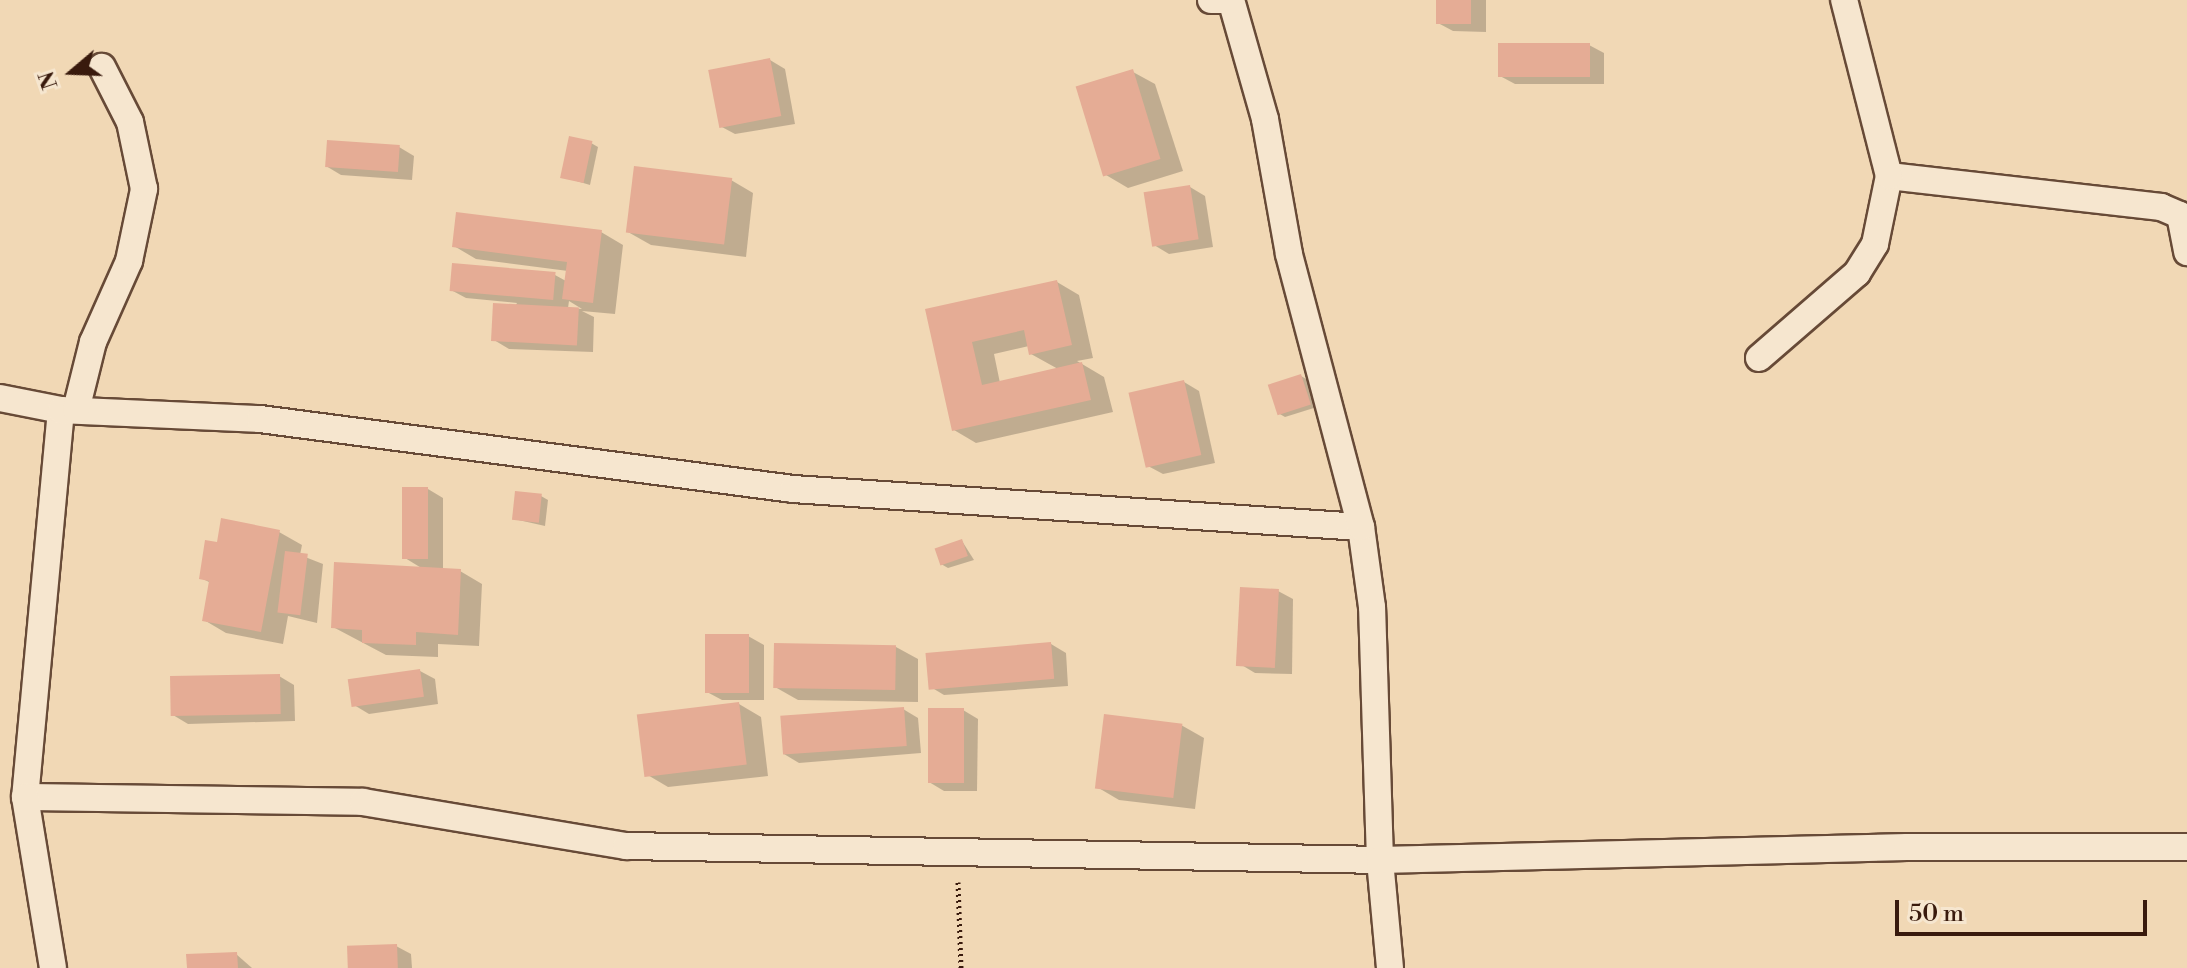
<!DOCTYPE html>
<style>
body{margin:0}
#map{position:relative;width:2187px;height:968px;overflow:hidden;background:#f1d8b5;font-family:"Libre Bodoni",serif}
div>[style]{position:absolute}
.shadow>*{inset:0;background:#0003}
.building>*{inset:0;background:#e5ac95;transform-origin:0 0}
.path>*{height:5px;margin-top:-2.5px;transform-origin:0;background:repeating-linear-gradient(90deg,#391a0d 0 2px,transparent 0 6px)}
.roads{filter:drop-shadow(2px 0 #674a37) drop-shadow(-2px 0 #674a37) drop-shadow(0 2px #674a37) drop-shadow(0 -2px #674a37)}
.street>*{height:26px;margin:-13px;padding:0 13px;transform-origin:13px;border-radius:13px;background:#f6e6cf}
span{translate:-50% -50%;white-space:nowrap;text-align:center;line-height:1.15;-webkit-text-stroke:6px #f6e6cf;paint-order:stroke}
.north{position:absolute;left:32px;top:32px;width:80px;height:80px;-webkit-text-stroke:6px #f6e6cf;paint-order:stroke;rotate:251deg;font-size:22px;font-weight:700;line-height:32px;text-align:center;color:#391a0d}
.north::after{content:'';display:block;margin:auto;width:28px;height:36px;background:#391a0d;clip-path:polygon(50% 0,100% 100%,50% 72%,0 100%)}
.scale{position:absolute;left:1895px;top:900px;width:252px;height:36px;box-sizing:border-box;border:4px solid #391a0d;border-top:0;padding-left:10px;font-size:24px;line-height:28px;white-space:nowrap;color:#391a0d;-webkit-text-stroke:6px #f6e6cf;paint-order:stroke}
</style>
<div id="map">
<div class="shadow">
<div style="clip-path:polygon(1438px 0,1486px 0,1486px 32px,1453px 31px,1438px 23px)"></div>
<div style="clip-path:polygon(1589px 45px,1604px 53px,1604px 84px,1515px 84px,1500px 76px)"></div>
<div style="clip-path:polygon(770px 60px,785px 69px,795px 124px,735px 134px,720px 126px)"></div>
<div style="clip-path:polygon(1133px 72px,1155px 84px,1183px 171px,1128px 188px,1106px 175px)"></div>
<div style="clip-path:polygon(591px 143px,598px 147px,590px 185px,563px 177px)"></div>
<div style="clip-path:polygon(399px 147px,414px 156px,412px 180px,341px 175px,326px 166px)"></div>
<div style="clip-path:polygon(731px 180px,753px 193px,746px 257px,651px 245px,628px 232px)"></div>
<div style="clip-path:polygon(1190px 187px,1205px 196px,1213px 247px,1169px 254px,1154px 245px)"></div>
<div style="clip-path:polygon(evenodd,601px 232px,623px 245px,615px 314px,582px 311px,594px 317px,593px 352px,509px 349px,494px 340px,517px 303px,466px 298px,451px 290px,555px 275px,566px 281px,568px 271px,476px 259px,454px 246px,601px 232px,569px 301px,582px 309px,568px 308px,569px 301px)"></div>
<div style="clip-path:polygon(evenodd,1057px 282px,1079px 295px,1093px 358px,1077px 361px,1104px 377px,1113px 412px,976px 443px,954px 430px,928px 311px,1057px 282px,1029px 346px,1031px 354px,1058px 369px,1000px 383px,994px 354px,1029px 346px)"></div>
<div style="clip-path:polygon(1301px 376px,1308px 380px,1317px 407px,1285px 417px,1278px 413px)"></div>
<div style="clip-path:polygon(1184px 382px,1199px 391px,1215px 463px,1163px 474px,1148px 466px)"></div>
<div style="clip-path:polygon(428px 489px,443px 498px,443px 570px,460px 571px,482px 584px,479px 646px,438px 644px,438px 657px,386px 655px,333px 627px,423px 569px,405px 558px)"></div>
<div style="clip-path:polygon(541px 496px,548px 500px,545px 526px,514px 519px)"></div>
<div style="clip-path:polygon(279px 532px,302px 545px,300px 555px,323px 564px,317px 623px,288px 616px,283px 644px,226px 633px,204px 620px,211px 583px,201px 578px,218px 545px)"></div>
<div style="clip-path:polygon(962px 541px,974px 560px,948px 568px,941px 564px)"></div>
<div style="clip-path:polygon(1278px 591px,1293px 599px,1292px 674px,1255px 673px,1240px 664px)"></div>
<div style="clip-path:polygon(748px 636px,764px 645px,764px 700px,722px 700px,707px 692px)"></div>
<div style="clip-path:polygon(1051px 644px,1066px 653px,1068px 686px,944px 695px,929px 686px)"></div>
<div style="clip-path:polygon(896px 647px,918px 659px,918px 702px,798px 700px,775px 687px)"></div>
<div style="clip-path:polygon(420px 671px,435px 679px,438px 704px,369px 714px,354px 705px)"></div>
<div style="clip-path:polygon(279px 676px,294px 685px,295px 721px,188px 724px,173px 715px)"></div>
<div style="clip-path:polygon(739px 704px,761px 717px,768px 776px,668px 787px,646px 774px)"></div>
<div style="clip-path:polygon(903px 709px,918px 718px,921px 753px,799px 763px,784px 754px)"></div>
<div style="clip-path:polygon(963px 710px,978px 719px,977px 791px,944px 791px,929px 782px)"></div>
<div style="clip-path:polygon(1181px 725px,1204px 738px,1195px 809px,1119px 800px,1097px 787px)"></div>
<div style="clip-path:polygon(396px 946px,411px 954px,412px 968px,350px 968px)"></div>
<div style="clip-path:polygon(236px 954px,252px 968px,189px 968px)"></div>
</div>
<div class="building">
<div style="left:1436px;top:0;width:35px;height:24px"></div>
<div style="left:1498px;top:43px;width:92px;height:34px"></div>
<div style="left:770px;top:58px;width:59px;height:63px;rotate:79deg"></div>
<div style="left:1133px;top:69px;width:94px;height:60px;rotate:73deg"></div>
<div style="left:569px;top:136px;width:24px;height:43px;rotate:12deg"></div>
<div style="left:327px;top:140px;width:73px;height:27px;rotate:4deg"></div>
<div style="left:634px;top:166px;width:99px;height:67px;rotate:7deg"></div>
<div style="left:1190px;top:185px;width:55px;height:47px;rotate:81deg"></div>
<div style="clip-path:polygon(456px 212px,602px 230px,593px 303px,562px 299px,567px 262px,452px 247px)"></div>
<div style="left:452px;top:263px;width:104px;height:28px;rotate:5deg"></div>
<div style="clip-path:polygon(1057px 280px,1072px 345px,1029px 355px,1024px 330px,972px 342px,982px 385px,1082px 362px,1091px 400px,952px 431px,925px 309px)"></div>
<div style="left:493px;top:303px;width:86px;height:38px;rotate:3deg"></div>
<div style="left:1301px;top:374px;width:32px;height:35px;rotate:72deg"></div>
<div style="left:1184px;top:380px;width:77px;height:57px;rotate:77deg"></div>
<div style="left:402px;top:487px;width:26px;height:72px"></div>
<div style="left:515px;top:491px;width:27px;height:29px;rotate:6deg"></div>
<div style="clip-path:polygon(221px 518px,280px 530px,261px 632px,202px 621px,209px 581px,199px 579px,205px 540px,217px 542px)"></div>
<div style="left:962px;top:539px;width:18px;height:29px;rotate:71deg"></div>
<div style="left:285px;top:551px;width:23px;height:62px;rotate:7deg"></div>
<div style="clip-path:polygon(334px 562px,461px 569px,458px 635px,416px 632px,416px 645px,362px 643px,362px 630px,331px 628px)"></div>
<div style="left:1240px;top:587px;width:39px;height:79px;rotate:3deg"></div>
<div style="left:705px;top:634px;width:44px;height:59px"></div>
<div style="left:1051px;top:642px;width:37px;height:126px;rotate:85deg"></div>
<div style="left:774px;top:643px;width:122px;height:45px;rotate:1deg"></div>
<div style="left:420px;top:669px;width:28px;height:73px;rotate:82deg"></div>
<div style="left:280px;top:674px;width:40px;height:110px;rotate:89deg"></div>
<div style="left:739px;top:702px;width:63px;height:103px;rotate:83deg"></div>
<div style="left:904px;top:707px;width:39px;height:124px;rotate:86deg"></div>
<div style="left:928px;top:708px;width:36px;height:75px"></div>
<div style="left:1104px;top:714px;width:79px;height:75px;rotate:7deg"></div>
<div style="left:397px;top:944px;width:24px;height:50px;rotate:88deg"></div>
<div style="clip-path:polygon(237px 952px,238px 968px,187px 968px,186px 954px)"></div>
</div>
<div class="path">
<div style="left:958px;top:882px;width:86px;rotate:88deg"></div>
</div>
<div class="roads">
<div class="street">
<div style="left:1889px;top:176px;width:274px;rotate:6.5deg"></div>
<div style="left:2161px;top:207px;width:21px;rotate:23deg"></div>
<div style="left:2180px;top:215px;width:38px;rotate:79deg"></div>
<div style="left:1759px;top:358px;width:130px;rotate:-40.9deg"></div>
<div style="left:1857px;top:273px;width:34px;rotate:-58deg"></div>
<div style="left:1875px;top:244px;width:69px;rotate:-78.4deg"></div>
<div style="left:1889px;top:176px;width:182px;rotate:-104.3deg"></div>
<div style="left:0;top:398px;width:62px;rotate:11.1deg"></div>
<div style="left:61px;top:410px;width:389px;rotate:95.3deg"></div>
<div style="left:25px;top:797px;width:338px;rotate:0.8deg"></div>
<div style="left:363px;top:802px;width:267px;rotate:9.5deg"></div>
<div style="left:626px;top:846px;width:754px;rotate:1.06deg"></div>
<div style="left:1380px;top:860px;width:253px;rotate:-91.8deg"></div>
<div style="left:1372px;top:607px;width:81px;rotate:-97.8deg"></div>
<div style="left:61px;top:410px;width:199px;rotate:2.6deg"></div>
<div style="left:260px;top:419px;width:538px;rotate:7.48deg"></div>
<div style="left:793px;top:489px;width:569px;rotate:3.83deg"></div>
<div style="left:1361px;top:527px;width:282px;rotate:-104.8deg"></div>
<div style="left:1289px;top:254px;width:137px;rotate:-100.1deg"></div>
<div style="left:1265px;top:119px;width:124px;rotate:-105.9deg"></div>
<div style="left:1231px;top:0;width:20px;rotate:180deg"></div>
<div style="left:76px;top:410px;width:70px;rotate:-76deg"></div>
<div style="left:93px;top:342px;width:89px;rotate:-66deg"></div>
<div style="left:129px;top:261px;width:74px;rotate:-78.2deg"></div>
<div style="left:144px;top:189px;width:68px;rotate:-101.8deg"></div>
<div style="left:130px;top:122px;width:62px;rotate:-117deg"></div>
<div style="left:25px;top:797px;width:173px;rotate:80.7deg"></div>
<div style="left:1390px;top:968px;width:108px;rotate:-95.3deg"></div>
<div style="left:1380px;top:860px;width:527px;rotate:-1.41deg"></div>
<div style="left:1907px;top:847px;width:280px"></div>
</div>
</div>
<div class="north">N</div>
<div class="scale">50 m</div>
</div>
